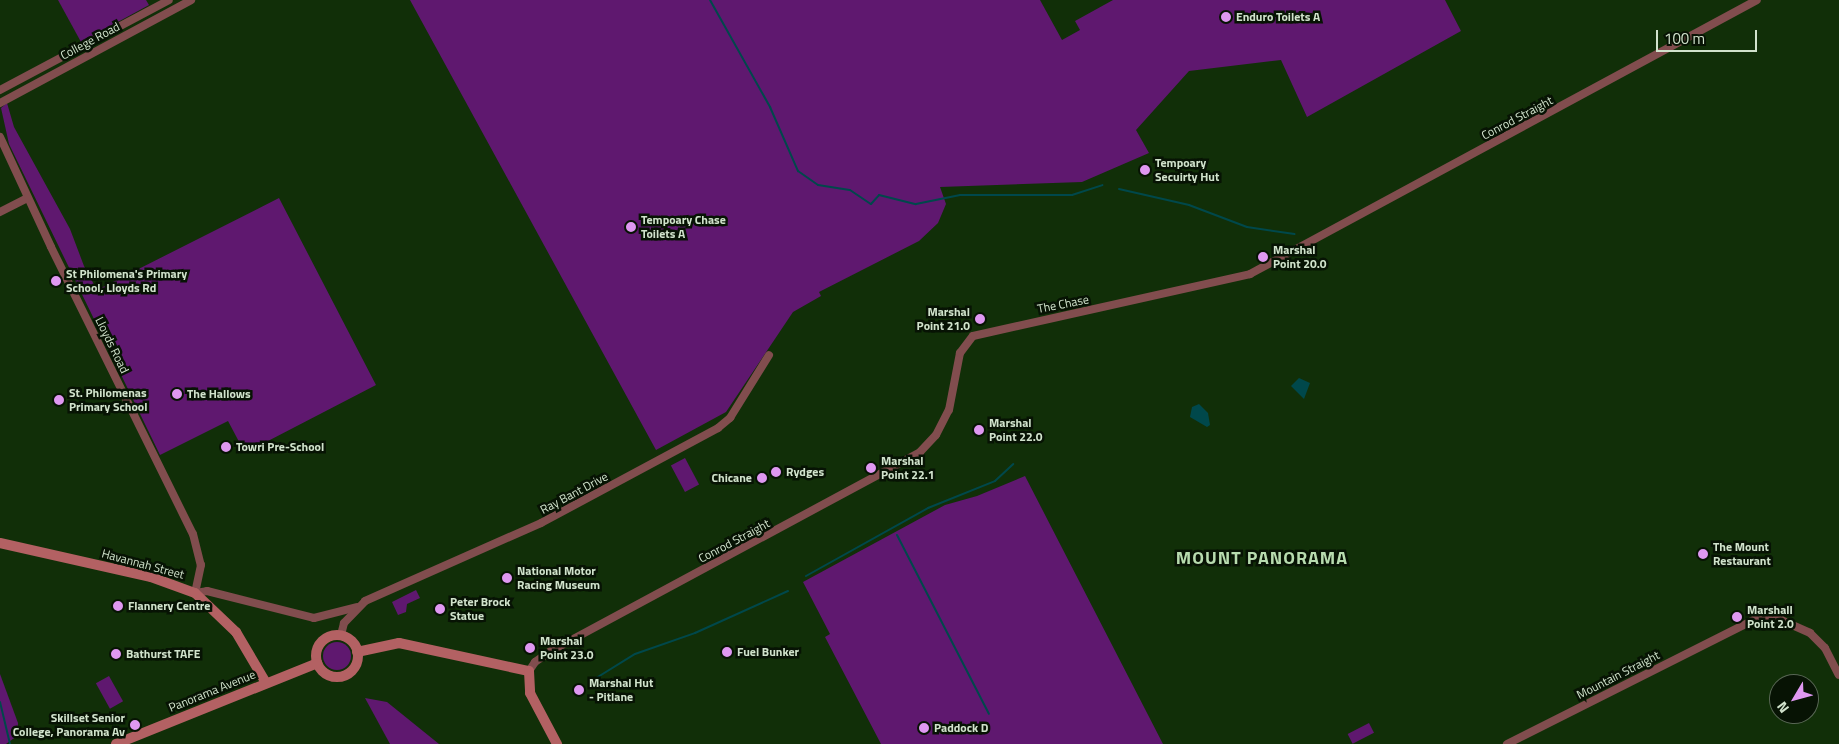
<!DOCTYPE html>
<style>
body{margin:0}
#map{position:relative;width:1839px;height:744px;overflow:hidden;background:#112f08;font-family:"Titillium Web",sans-serif}
div>[style]{position:absolute}
.green>*{inset:0;background:#5f186f;transform-origin:0 0}
.round{border-radius:50%}
.water>*{inset:0;background:#00484b}
.stream>*{height:2px;margin:-1px;padding:0 1px;transform-origin:1px;border-radius:1px;background:#00484b}
.street>*{height:8px;margin:-4px;padding:0 4px;transform-origin:4px;border-radius:4px;background:#814d4e}
.secondary>*{height:10px;margin:-5px;padding:0 5px;transform-origin:5px;border-radius:5px;background:#b36163}
.secondary>.ring{margin:-5px;padding:0;box-sizing:content-box;background:none;border:10px solid #b36163;border-radius:50%}
.dots>*{width:14px;height:14px;translate:-50% -50%;box-sizing:border-box;border:2px solid #071304;border-radius:50%}
span{translate:-50% -50%;white-space:nowrap;text-align:center;line-height:1.15;-webkit-text-stroke:5px #071304;paint-order:stroke}
.poi-label{font-size:12px;color:#d1e3cc;font-weight:700}
.left{translate:0 -50%;text-align:left}
.right{translate:-100% -50%;text-align:right}
.street-label{font-size:12px;color:#d1e3cc}
.district-label{font-size:18px;color:#b7dbae;font-weight:700;letter-spacing:1px}
.north{position:absolute;left:1769px;top:674px;width:50px;height:50px;box-sizing:border-box;background:#071304;border:1px solid #586654;border-radius:50%;rotate:233deg;font-size:14px;font-weight:700;line-height:20px;text-align:center;color:#d1e3cc}
.north::after{content:'';display:block;margin:auto;width:18px;height:22px;background:#df98f1;clip-path:polygon(50% 0,100% 100%,50% 72%,0 100%)}
.scale{position:absolute;left:1656px;top:30px;width:101px;height:22px;box-sizing:border-box;border:2px solid #d1e3cc;border-top:0;padding-left:6px;font-size:15px;line-height:18px;white-space:nowrap;color:#d1e3cc;-webkit-text-stroke:4px #071304;paint-order:stroke}
</style>
<div id="map">
<div class="green">
<div style="clip-path:polygon(58px 0,146px 0,149px 5px,81px 42px)"></div>
<div style="clip-path:polygon(410px 0,1040px 0,1062px 40px,1080px 30px,1075px 21px,1113px 0,1445px 0,1461px 31px,1307px 117px,1281px 60px,1189px 71px,1136px 130px,1149px 153px,1082px 182px,940px 187px,946px 204px,938px 223px,919px 241px,819px 292px,821px 296px,793px 312px,726px 412px,656px 450px)"></div>
<div style="clip-path:polygon(7px 103px,14px 127px,70px 229px,84px 266px,97px 290px,279px 198px,376px 385px,245px 453px,228px 421px,160px 455px,9px 144px,1px 108px)"></div>
<div style="left:685px;top:458px;width:30px;height:16px;rotate:62deg"></div>
<div style="clip-path:polygon(1025px 476px,1163px 744px,881px 744px,825px 637px,830px 634px,803px 582px,945px 505px,977px 496px)"></div>
<div style="clip-path:polygon(416px 590px,420px 598px,407px 604px,406px 612px,398px 615px,392px 602px)"></div>
<div class="round" style="left:323px;top:642px;width:28px;height:28px"></div>
<div style="clip-path:polygon(0 674px,18px 723px,17px 736px,6px 744px,0 744px)"></div>
<div style="left:109px;top:676px;width:29px;height:15px;rotate:61deg"></div>
<div style="clip-path:polygon(365px 698px,387px 702px,439px 744px,390px 744px)"></div>
<div style="left:1369px;top:723px;width:11px;height:24px;rotate:63deg"></div>
</div>
<div class="water">
<div style="clip-path:polygon(1299px 378px,1310px 383px,1304px 399px,1291px 386px)"></div>
<div style="clip-path:polygon(1199px 404px,1208px 413px,1210px 425px,1207px 427px,1190px 417px,1192px 407px)"></div>
</div>
<div class="stream">
<div style="left:710px;top:0;width:123px;rotate:60.7deg"></div>
<div style="left:770px;top:107px;width:70px;rotate:66.4deg"></div>
<div style="left:798px;top:171px;width:24px;rotate:35deg"></div>
<div style="left:818px;top:185px;width:32px;rotate:9deg"></div>
<div style="left:850px;top:190px;width:25px;rotate:34deg"></div>
<div style="left:871px;top:204px;width:12px;rotate:-48deg"></div>
<div style="left:879px;top:195px;width:38px;rotate:14deg"></div>
<div style="left:916px;top:204px;width:45px;rotate:-11.6deg"></div>
<div style="left:960px;top:195px;width:112px"></div>
<div style="left:1072px;top:195px;width:32px;rotate:-18deg"></div>
<div style="left:1119px;top:189px;width:72px;rotate:12.9deg"></div>
<div style="left:1189px;top:205px;width:62px;rotate:20.8deg"></div>
<div style="left:1247px;top:227px;width:48px;rotate:8.5deg"></div>
<div style="left:897px;top:535px;width:201px;rotate:62.8deg"></div>
<div style="left:806px;top:576px;width:140px;rotate:-29.1deg"></div>
<div style="left:928px;top:508px;width:72px;rotate:-21.9deg"></div>
<div style="left:995px;top:481px;width:25px;rotate:-43deg"></div>
<div style="left:593px;top:680px;width:49px;rotate:-31.8deg"></div>
<div style="left:635px;top:654px;width:64px;rotate:-19.3deg"></div>
<div style="left:695px;top:633px;width:102px;rotate:-24.3deg"></div>
<div style="left:0;top:702px;width:43px;rotate:76.6deg"></div>
</div>
<div class="street">
<div style="left:0;top:90px;width:191px;rotate:-28deg"></div>
<div style="left:0;top:103px;width:217px;rotate:-28.3deg"></div>
<div style="left:0;top:137px;width:121px;rotate:65.1deg"></div>
<div style="left:51px;top:247px;width:320px;rotate:63.7deg"></div>
<div style="left:193px;top:534px;width:32px;rotate:76deg"></div>
<div style="left:201px;top:565px;width:29px;rotate:102deg"></div>
<div style="left:0;top:212px;width:30px;rotate:-27deg"></div>
<div style="left:195px;top:593px;width:12px;rotate:-9deg"></div>
<div style="left:207px;top:591px;width:110px;rotate:14.2deg"></div>
<div style="left:314px;top:618px;width:44px;rotate:-14.3deg"></div>
<div style="left:341px;top:635px;width:12px;rotate:-76deg"></div>
<div style="left:344px;top:623px;width:30px;rotate:-46deg"></div>
<div style="left:365px;top:601px;width:193px;rotate:-23.9deg"></div>
<div style="left:541px;top:523px;width:201px;rotate:-28.2deg"></div>
<div style="left:718px;top:428px;width:16px;rotate:-40deg"></div>
<div style="left:730px;top:418px;width:74px;rotate:-58.2deg"></div>
<div style="left:529px;top:671px;width:11px;rotate:-56deg"></div>
<div style="left:535px;top:662px;width:19px;rotate:-35deg"></div>
<div style="left:551px;top:651px;width:419px;rotate:-28.3deg"></div>
<div style="left:920px;top:452px;width:23px;rotate:-47deg"></div>
<div style="left:936px;top:435px;width:28px;rotate:-63deg"></div>
<div style="left:949px;top:410px;width:58px;rotate:-79.1deg"></div>
<div style="left:960px;top:353px;width:21px;rotate:-53deg"></div>
<div style="left:973px;top:336px;width:284px;rotate:-12.6deg"></div>
<div style="left:1250px;top:274px;width:576px;rotate:-28.39deg"></div>
<div style="left:1507px;top:744px;width:278px;rotate:-26.7deg"></div>
<div style="left:1755px;top:619px;width:26px;rotate:2deg"></div>
<div style="left:1781px;top:620px;width:32px;rotate:24deg"></div>
<div style="left:1810px;top:633px;width:21px;rotate:45deg"></div>
<div style="left:1825px;top:648px;width:30px;rotate:63deg"></div>
</div>
<div class="secondary">
<div style="left:0;top:543px;width:155px;rotate:12.7deg"></div>
<div style="left:151px;top:577px;width:47px;rotate:20deg"></div>
<div style="left:195px;top:593px;width:57px;rotate:43.6deg"></div>
<div style="left:236px;top:632px;width:59px;rotate:59.5deg"></div>
<div class="ring" style="left:316px;top:635px;width:32px;height:32px"></div>
<div style="left:357px;top:652px;width:43px;rotate:-12.1deg"></div>
<div style="left:399px;top:643px;width:133px;rotate:12.2deg"></div>
<div style="left:529px;top:671px;width:22px;rotate:87deg"></div>
<div style="left:530px;top:693px;width:58px;rotate:62.1deg"></div>
<div style="left:116px;top:744px;width:217px;rotate:-21.9deg"></div>
</div>
<div class="dots">
<div style="left:1226px;top:17px;background:#df98f1"></div>
<div style="left:1145px;top:170px;background:#df98f1"></div>
<div style="left:631px;top:227px;background:#df98f1"></div>
<div style="left:1263px;top:257px;background:#df98f1"></div>
<div style="left:56px;top:281px;background:#df98f1"></div>
<div style="left:980px;top:319px;background:#df98f1"></div>
<div style="left:177px;top:394px;background:#df98f1"></div>
<div style="left:59px;top:400px;background:#df98f1"></div>
<div style="left:979px;top:430px;background:#df98f1"></div>
<div style="left:226px;top:447px;background:#df98f1"></div>
<div style="left:871px;top:468px;background:#df98f1"></div>
<div style="left:776px;top:472px;background:#df98f1"></div>
<div style="left:762px;top:478px;background:#df98f1"></div>
<div style="left:1703px;top:554px;background:#df98f1"></div>
<div style="left:507px;top:578px;background:#df98f1"></div>
<div style="left:118px;top:606px;background:#df98f1"></div>
<div style="left:440px;top:609px;background:#df98f1"></div>
<div style="left:1737px;top:617px;background:#df98f1"></div>
<div style="left:530px;top:648px;background:#df98f1"></div>
<div style="left:727px;top:652px;background:#df98f1"></div>
<div style="left:116px;top:654px;background:#df98f1"></div>
<div style="left:579px;top:690px;background:#df98f1"></div>
<div style="left:135px;top:725px;background:#df98f1"></div>
<div style="left:924px;top:728px;background:#df98f1"></div>
</div>
<div class="poi-label">
<span class="left" style="left:1236px;top:17px">Enduro Toilets A</span>
<span class="left" style="left:1155px;top:170px">Tempoary<br>Secuirty Hut</span>
<span class="left" style="left:641px;top:227px">Tempoary Chase<br>Toilets A</span>
<span class="left" style="left:1273px;top:257px">Marshal<br>Point 20.0</span>
<span class="left" style="left:66px;top:281px">St Philomena's Primary<br>School, Lloyds Rd</span>
<span class="right" style="left:970px;top:319px">Marshal<br>Point 21.0</span>
<span class="left" style="left:69px;top:400px">St. Philomenas<br>Primary School</span>
<span class="left" style="left:187px;top:394px">The Hallows</span>
<span class="left" style="left:989px;top:430px">Marshal<br>Point 22.0</span>
<span class="left" style="left:236px;top:447px">Towri Pre-School</span>
<span class="left" style="left:881px;top:468px">Marshal<br>Point 22.1</span>
<span class="left" style="left:786px;top:472px">Rydges</span>
<span class="right" style="left:752px;top:478px">Chicane</span>
<span class="left" style="left:1713px;top:554px">The Mount<br>Restaurant</span>
<span class="left" style="left:517px;top:578px">National Motor<br>Racing Museum</span>
<span class="left" style="left:450px;top:609px">Peter Brock<br>Statue</span>
<span class="left" style="left:128px;top:606px">Flannery Centre</span>
<span class="left" style="left:1747px;top:617px">Marshall<br>Point 2.0</span>
<span class="left" style="left:540px;top:648px">Marshal<br>Point 23.0</span>
<span class="left" style="left:737px;top:652px">Fuel Bunker</span>
<span class="left" style="left:126px;top:654px">Bathurst TAFE</span>
<span class="left" style="left:589px;top:690px">Marshal Hut<br>- Pitlane</span>
<span class="right" style="left:125px;top:725px">Skillset Senior<br>College, Panorama Av</span>
<span class="left" style="left:934px;top:728px">Paddock D</span>
</div>
<div class="street-label">
<span style="left:90px;top:41px;rotate:-28deg">College Road</span>
<span style="left:1517px;top:118px;rotate:-28deg">Conrod Straight</span>
<span style="left:1063px;top:304px;rotate:-11deg">The Chase</span>
<span style="left:112px;top:345px;rotate:64deg">Lloyds Road</span>
<span style="left:574px;top:493px;rotate:-28deg">Ray Bant Drive</span>
<span style="left:734px;top:541px;rotate:-28deg">Conrod Straight</span>
<span style="left:143px;top:564px;rotate:15deg">Havannah Street</span>
<span style="left:1618px;top:675px;rotate:-27deg">Mountain Straight</span>
<span style="left:212px;top:691px;rotate:-22deg">Panorama Avenue</span>
</div>
<div class="district-label">
<span style="left:1262px;top:558px">MOUNT PANORAMA</span>
</div>
<div class="north">N</div>
<div class="scale">100 m</div>
</div>
